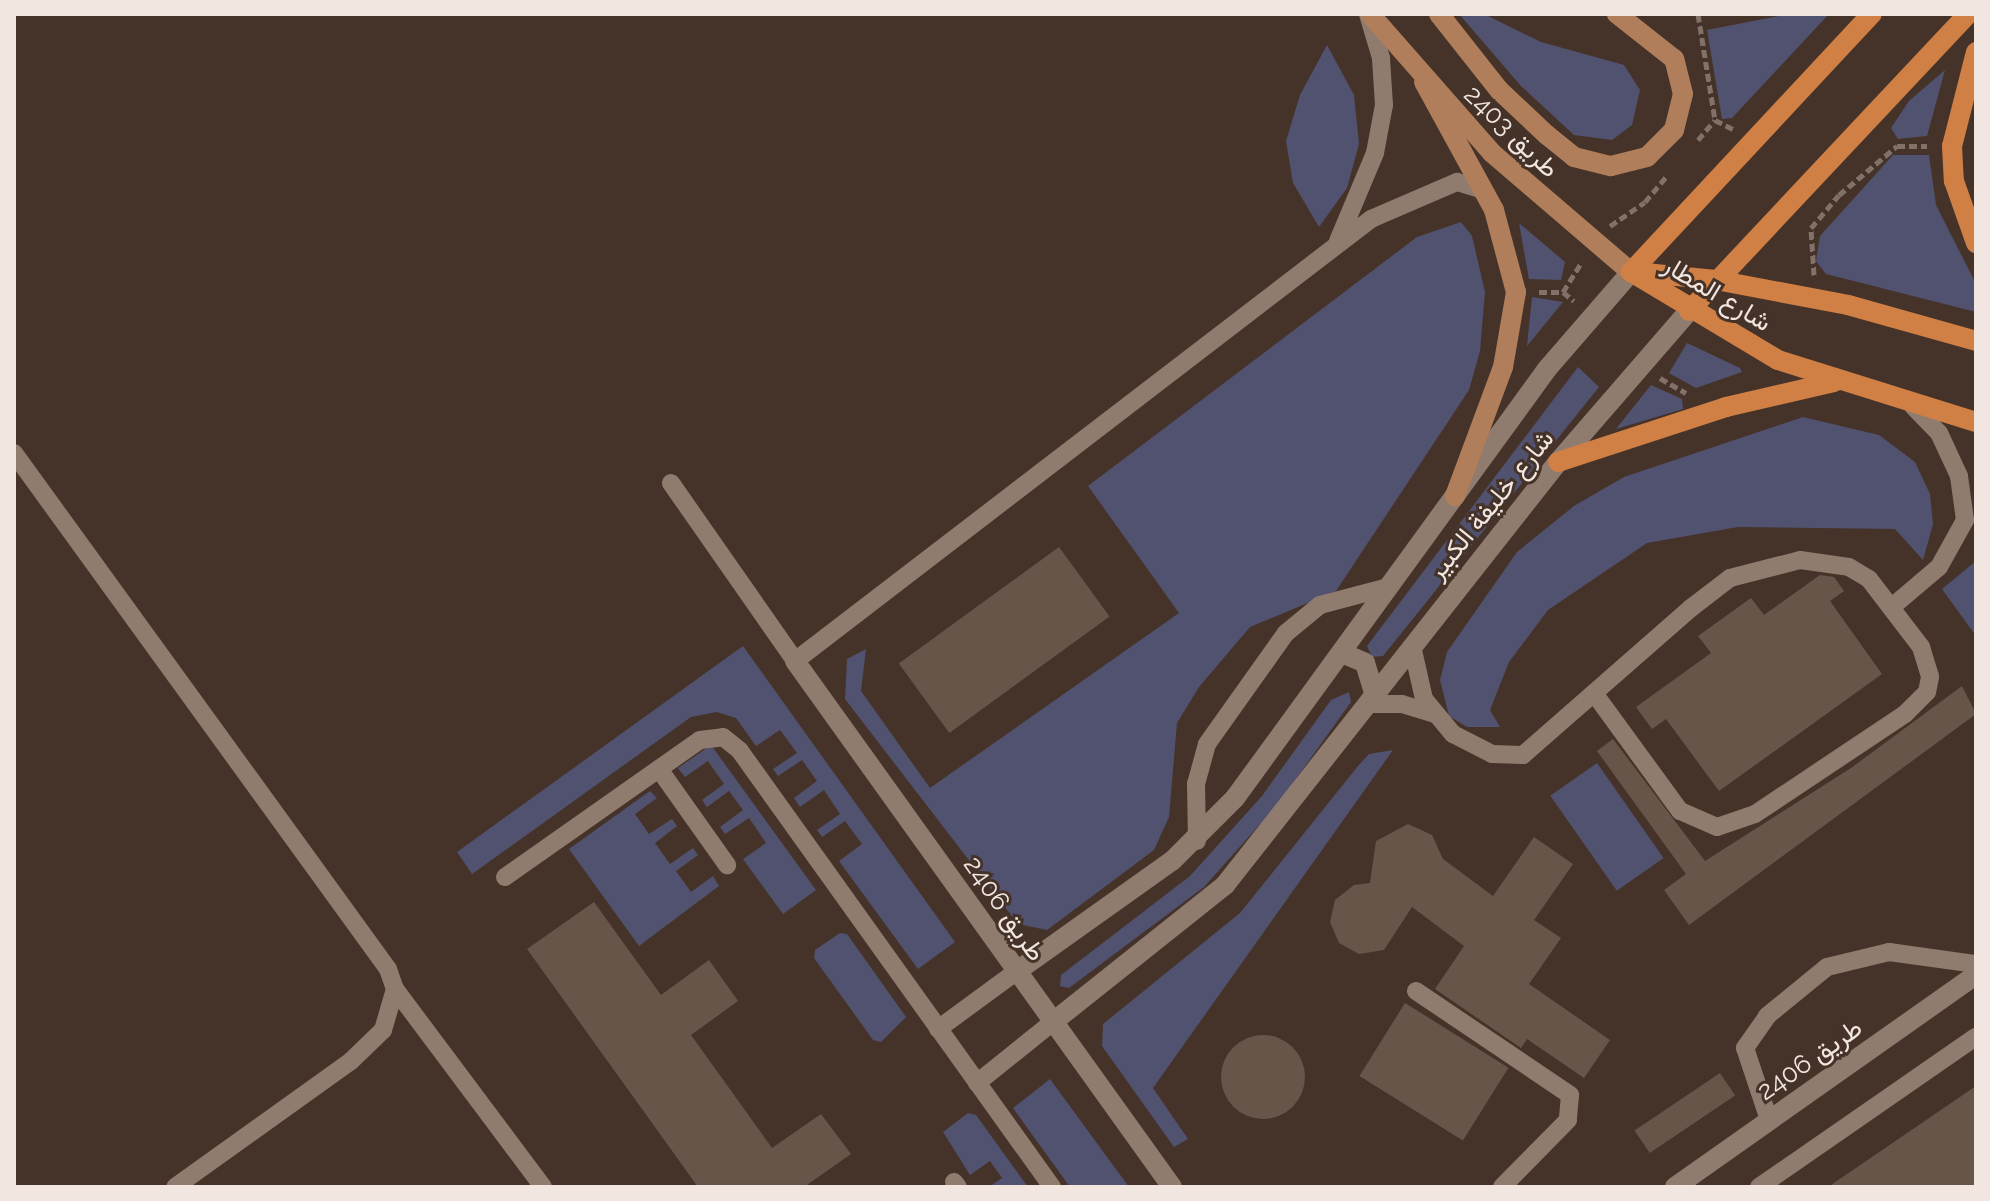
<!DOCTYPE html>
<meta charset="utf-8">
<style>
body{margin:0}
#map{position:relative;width:1990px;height:1201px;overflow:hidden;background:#453329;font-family:Raleway,Vazirmatn,sans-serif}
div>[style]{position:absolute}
.green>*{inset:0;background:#51526f;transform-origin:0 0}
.building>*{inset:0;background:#685549;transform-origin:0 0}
.round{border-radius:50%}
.path>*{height:5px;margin-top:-2.5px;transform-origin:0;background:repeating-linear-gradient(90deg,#817168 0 8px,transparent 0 12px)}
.service>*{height:18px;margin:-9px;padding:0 9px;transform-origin:9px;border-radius:9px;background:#907b6f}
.minor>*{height:20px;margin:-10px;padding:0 10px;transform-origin:10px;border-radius:10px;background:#907b6f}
.secondary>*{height:20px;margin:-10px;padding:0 10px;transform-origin:10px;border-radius:10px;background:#b07e5a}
.primary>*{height:20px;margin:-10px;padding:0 10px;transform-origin:10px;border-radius:10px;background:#d18045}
span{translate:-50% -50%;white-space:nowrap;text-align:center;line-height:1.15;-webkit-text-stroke:6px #453329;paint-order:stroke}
.street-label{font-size:26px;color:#f2e6e0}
.frame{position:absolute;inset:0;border:16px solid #f2e6e0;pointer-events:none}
</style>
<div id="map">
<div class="green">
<div style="clip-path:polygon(1459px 14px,1484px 14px,1541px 42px,1624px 65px,1640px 90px,1632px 125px,1612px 140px,1574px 135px,1521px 86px)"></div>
<div style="clip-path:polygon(1789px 14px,1829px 14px,1732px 118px,1722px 119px,1707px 30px)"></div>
<div style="clip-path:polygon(1327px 45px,1354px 95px,1359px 144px,1347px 188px,1319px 227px,1293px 183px,1286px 141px,1300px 95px)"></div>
<div style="clip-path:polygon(1945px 70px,1927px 136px,1898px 139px,1891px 128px,1909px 101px)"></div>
<div style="clip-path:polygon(1893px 155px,1929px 155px,1936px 205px,1976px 284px,1976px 312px,1826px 274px,1816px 261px,1820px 236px)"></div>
<div style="clip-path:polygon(1461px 222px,1472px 236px,1485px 292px,1480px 351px,1469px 390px,1336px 591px,1250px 627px,1199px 687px,1177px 723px,1169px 817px,1154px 850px,1047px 930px,1018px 924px,845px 699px,847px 659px,866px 649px,861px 691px,930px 788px,1179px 613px,1088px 486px,1417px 237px)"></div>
<div style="clip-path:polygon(1519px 223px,1565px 262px,1561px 280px,1529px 279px)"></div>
<div style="clip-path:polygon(1532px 297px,1563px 302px,1527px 346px)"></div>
<div style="clip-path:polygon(1687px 343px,1740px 368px,1742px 372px,1696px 388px,1669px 373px)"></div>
<div style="clip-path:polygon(1578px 367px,1599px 387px,1383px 656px,1372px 657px,1367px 646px)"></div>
<div style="clip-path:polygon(1651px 385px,1682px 399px,1683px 409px,1616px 429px)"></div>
<div style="clip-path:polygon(1803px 417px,1879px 435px,1915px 462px,1930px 494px,1933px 524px,1923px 560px,1895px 529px,1738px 527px,1647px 543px,1548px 610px,1509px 662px,1490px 710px,1500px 727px,1467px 727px,1449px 716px,1440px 680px,1447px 652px,1517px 552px,1574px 506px,1624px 477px)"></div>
<div style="clip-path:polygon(1976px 561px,1976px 636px,1942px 589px)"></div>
<div style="clip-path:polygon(743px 646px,955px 942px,918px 969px,839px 861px,862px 844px,845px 821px,822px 837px,817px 830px,840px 814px,824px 790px,800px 807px,794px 798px,817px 781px,802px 760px,778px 776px,773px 769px,797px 753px,780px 730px,756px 746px,736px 718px,717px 712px,691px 717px,472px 874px,457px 852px)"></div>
<div style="clip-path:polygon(1349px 692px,1351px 702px,1278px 804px,1204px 887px,1069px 988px,1060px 986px,1061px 975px,1190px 876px,1262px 796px,1331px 700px)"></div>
<div style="clip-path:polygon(711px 745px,816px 890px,783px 914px,743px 859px,766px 843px,749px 818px,725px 834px,720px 827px,743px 810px,729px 791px,707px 807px,702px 800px,724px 784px,708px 761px,685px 777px,678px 768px)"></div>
<div style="clip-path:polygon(1393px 750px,1153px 1088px,1188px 1139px,1174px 1147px,1102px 1046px,1103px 1024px,1240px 913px,1358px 766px,1369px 754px)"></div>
<div style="left:1597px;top:763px;width:116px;height:57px;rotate:55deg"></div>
<div style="clip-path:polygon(650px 791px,657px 798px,635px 814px,649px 834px,672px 819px,677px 826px,655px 843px,670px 864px,693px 848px,698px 855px,676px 871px,691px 892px,713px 876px,719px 886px,639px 946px,569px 849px)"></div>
<div style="clip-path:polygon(840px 933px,847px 934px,906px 1017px,881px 1042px,873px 1040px,814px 958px,815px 950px)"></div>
<div style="clip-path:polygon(1050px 1079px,1129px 1187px,1070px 1187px,1013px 1108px)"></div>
<div style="clip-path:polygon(968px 1113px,976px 1115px,1028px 1187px,989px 1187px,1002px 1178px,990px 1161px,970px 1175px,943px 1132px)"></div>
</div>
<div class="building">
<div style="left:1059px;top:547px;width:86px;height:198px;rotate:54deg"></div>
<div style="clip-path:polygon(1820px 575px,1834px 577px,1844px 591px,1830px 601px,1882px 674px,1719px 791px,1666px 719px,1652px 729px,1636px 707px,1711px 653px,1698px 636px,1751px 598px,1764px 615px)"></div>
<div style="clip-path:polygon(1962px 686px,1976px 714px,1689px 925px,1664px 890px,1686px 874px,1597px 751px,1613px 739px,1705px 861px,1851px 768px)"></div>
<div style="clip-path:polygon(1408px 824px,1432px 835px,1443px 859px,1493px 896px,1534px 837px,1573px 864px,1534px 920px,1561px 938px,1529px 984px,1610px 1040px,1584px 1078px,1527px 1039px,1521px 1048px,1435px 989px,1464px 946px,1412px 907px,1384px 950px,1359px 954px,1339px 943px,1330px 922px,1335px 900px,1354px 885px,1370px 883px,1376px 841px)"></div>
<div style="clip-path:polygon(594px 902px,661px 995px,709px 960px,738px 1001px,691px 1035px,772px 1148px,821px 1114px,851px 1154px,804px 1187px,698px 1187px,527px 949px)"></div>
<div style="left:1405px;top:1003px;width:122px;height:86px;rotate:32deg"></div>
<div class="round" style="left:1221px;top:1035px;width:84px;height:84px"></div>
<div style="left:1720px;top:1073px;width:27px;height:103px;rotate:56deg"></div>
<div style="clip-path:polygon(1976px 1086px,1976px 1187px,1828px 1187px)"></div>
</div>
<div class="path">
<div style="left:1698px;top:14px;width:107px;rotate:80.9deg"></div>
<div style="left:1715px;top:120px;width:20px;rotate:27deg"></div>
<div style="left:1698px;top:140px;width:26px;rotate:-50deg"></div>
<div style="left:1610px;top:226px;width:42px;rotate:-34.4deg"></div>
<div style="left:1645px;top:202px;width:35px;rotate:-50deg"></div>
<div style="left:1814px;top:275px;width:47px;rotate:-93.7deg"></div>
<div style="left:1811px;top:228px;width:43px;rotate:-49.7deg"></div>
<div style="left:1839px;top:195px;width:76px;rotate:-40.2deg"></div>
<div style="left:1897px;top:146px;width:30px"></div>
<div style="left:1539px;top:292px;width:24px"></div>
<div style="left:1563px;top:292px;width:14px;rotate:39deg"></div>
<div style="left:1563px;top:292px;width:36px;rotate:-58deg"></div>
<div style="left:1660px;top:378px;width:30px;rotate:30deg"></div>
</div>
<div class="service">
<div style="left:1338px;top:241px;width:95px;rotate:-67.2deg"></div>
<div style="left:1375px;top:153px;width:49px;rotate:-79.4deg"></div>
<div style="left:1384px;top:105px;width:47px;rotate:-93.7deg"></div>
<div style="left:1381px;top:58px;width:46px;rotate:-106.5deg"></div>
<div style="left:14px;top:453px;width:637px;rotate:54.07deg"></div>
<div style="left:388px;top:969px;width:21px;rotate:71deg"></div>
<div style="left:395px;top:989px;width:43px;rotate:106.3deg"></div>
<div style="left:383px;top:1030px;width:45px;rotate:135.9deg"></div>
<div style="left:351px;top:1061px;width:216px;rotate:144.4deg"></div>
<div style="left:671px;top:483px;width:217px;rotate:55.1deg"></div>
<div style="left:795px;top:661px;width:726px;rotate:-37.5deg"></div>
<div style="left:1371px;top:219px;width:94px;rotate:-23.3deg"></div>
<div style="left:1457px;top:182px;width:28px;rotate:17deg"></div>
<div style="left:1893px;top:606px;width:60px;rotate:-40.3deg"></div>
<div style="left:1939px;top:567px;width:54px;rotate:-61deg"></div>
<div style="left:1965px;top:520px;width:44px;rotate:-97.8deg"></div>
<div style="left:1959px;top:476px;width:47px;rotate:-114.9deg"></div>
<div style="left:1939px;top:433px;width:37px;rotate:-134deg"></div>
<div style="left:1412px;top:646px;width:54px;rotate:77.2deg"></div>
<div style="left:1424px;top:699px;width:45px;rotate:50.4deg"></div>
<div style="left:1453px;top:734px;width:44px;rotate:27.1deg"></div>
<div style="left:1492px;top:754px;width:31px;rotate:2deg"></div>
<div style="left:1523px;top:755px;width:223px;rotate:-41.2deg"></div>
<div style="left:1691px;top:608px;width:49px;rotate:-37.6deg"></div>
<div style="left:1730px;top:578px;width:72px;rotate:-14.4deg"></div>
<div style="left:1800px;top:560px;width:49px;rotate:8.1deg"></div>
<div style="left:1849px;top:567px;width:23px;rotate:31deg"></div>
<div style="left:1869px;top:579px;width:86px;rotate:52.6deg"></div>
<div style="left:1921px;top:647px;width:31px;rotate:73deg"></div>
<div style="left:1930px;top:677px;width:15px;rotate:101deg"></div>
<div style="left:1927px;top:692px;width:31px;rotate:135deg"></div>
<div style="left:1905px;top:714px;width:180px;rotate:146.3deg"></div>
<div style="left:1755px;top:814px;width:40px;rotate:161.1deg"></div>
<div style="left:1717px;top:827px;width:40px;rotate:-156.6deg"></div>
<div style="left:1680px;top:811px;width:146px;rotate:-126.1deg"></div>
<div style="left:1369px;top:704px;width:33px"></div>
<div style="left:1402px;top:704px;width:34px;rotate:17deg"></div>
<div style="left:659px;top:769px;width:118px;rotate:54.7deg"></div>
<div style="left:1197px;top:841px;width:57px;rotate:-91deg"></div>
<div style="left:1196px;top:784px;width:41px;rotate:-74.6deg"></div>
<div style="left:1207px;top:744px;width:136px;rotate:-54.6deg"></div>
<div style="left:1286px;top:633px;width:44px;rotate:-39.5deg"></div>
<div style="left:1320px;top:605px;width:70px;rotate:-14.8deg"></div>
<div style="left:505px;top:877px;width:238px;rotate:-35.1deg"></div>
<div style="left:700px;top:740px;width:23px;rotate:-7deg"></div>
<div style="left:723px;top:737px;width:22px;rotate:39deg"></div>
<div style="left:740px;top:751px;width:536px;rotate:54.41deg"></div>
<div style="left:395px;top:989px;width:247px;rotate:53.2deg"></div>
<div style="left:1416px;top:991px;width:186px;rotate:34deg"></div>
<div style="left:1570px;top:1095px;width:25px;rotate:95deg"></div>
<div style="left:1568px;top:1120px;width:94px;rotate:134.6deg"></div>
<div style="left:938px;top:1029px;width:98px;rotate:-36.3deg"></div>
<div style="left:977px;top:1083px;width:97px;rotate:-38.8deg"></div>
<div style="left:1769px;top:1120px;width:76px;rotate:-108.4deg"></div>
<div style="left:1745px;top:1048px;width:39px;rotate:-55deg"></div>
<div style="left:1767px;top:1016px;width:77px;rotate:-39.2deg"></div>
<div style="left:1827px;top:967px;width:64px;rotate:-13.6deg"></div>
<div style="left:1889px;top:952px;width:88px;rotate:7.9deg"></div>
<div style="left:954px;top:1182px;width:6px;rotate:51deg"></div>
<div style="left:1759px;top:1187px;width:264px;rotate:-34.7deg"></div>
</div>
<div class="minor">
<div style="left:1342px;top:653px;width:25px;rotate:23deg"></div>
<div style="left:1365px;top:663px;width:34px;rotate:73deg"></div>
<div style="left:795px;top:661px;width:647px;rotate:54.37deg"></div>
<div style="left:1017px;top:971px;width:190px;rotate:-35.4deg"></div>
<div style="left:1172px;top:861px;width:89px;rotate:-45deg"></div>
<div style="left:1235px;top:798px;width:530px;rotate:-53.97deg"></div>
<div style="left:1547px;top:369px;width:128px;rotate:-49.1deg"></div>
<div style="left:1053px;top:1022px;width:220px;rotate:-38.5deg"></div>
<div style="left:1225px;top:885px;width:538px;rotate:-51.79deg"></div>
<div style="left:1558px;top:462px;width:200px;rotate:-49.1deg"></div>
<div style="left:1675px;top:1187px;width:368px;rotate:-35.2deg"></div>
</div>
<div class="secondary">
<div style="left:1370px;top:14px;width:185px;rotate:48.7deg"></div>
<div style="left:1492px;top:153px;width:183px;rotate:40.6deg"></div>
<div style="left:1439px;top:14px;width:97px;rotate:51.7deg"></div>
<div style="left:1499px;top:90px;width:66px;rotate:43.2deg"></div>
<div style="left:1547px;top:135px;width:35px;rotate:39deg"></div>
<div style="left:1574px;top:157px;width:38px;rotate:14deg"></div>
<div style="left:1611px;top:166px;width:37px;rotate:-14deg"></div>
<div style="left:1647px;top:157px;width:38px;rotate:-45deg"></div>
<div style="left:1674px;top:130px;width:37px;rotate:-76deg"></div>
<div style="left:1683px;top:94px;width:36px;rotate:-104deg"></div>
<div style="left:1674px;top:59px;width:73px;rotate:-141.7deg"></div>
<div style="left:1424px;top:82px;width:146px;rotate:61.3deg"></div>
<div style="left:1494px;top:210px;width:85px;rotate:75deg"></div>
<div style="left:1516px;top:292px;width:76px;rotate:99.8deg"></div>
<div style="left:1503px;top:367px;width:138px;rotate:110.4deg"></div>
</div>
<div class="primary">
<div style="left:1976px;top:52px;width:97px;rotate:104.3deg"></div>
<div style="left:1952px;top:146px;width:35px;rotate:87deg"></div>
<div style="left:1954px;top:181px;width:66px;rotate:70.5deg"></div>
<div style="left:1631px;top:272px;width:171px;rotate:30.9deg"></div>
<div style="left:1778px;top:360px;width:207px;rotate:17.4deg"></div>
<div style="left:1631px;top:272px;width:353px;rotate:-47deg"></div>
<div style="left:1635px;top:272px;width:81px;rotate:5.6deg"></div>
<div style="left:1716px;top:280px;width:134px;rotate:10.7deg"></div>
<div style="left:1848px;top:305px;width:133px;rotate:15.7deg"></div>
<div style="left:1689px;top:311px;width:407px;rotate:-46.8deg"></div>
<div style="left:1558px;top:462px;width:177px;rotate:-18.1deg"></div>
<div style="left:1726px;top:407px;width:111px;rotate:-13deg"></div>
</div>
<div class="street-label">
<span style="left:1511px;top:132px;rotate:44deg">طريق 2403</span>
<span style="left:1717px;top:294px;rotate:31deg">شارع المطار</span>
<span style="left:1491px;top:505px;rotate:-51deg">شارع خليفة الكبير</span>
<span style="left:1004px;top:909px;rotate:55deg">طريق 2406</span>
<span style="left:1810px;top:1060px;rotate:-35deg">طريق 2406</span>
</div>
<div class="frame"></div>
</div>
